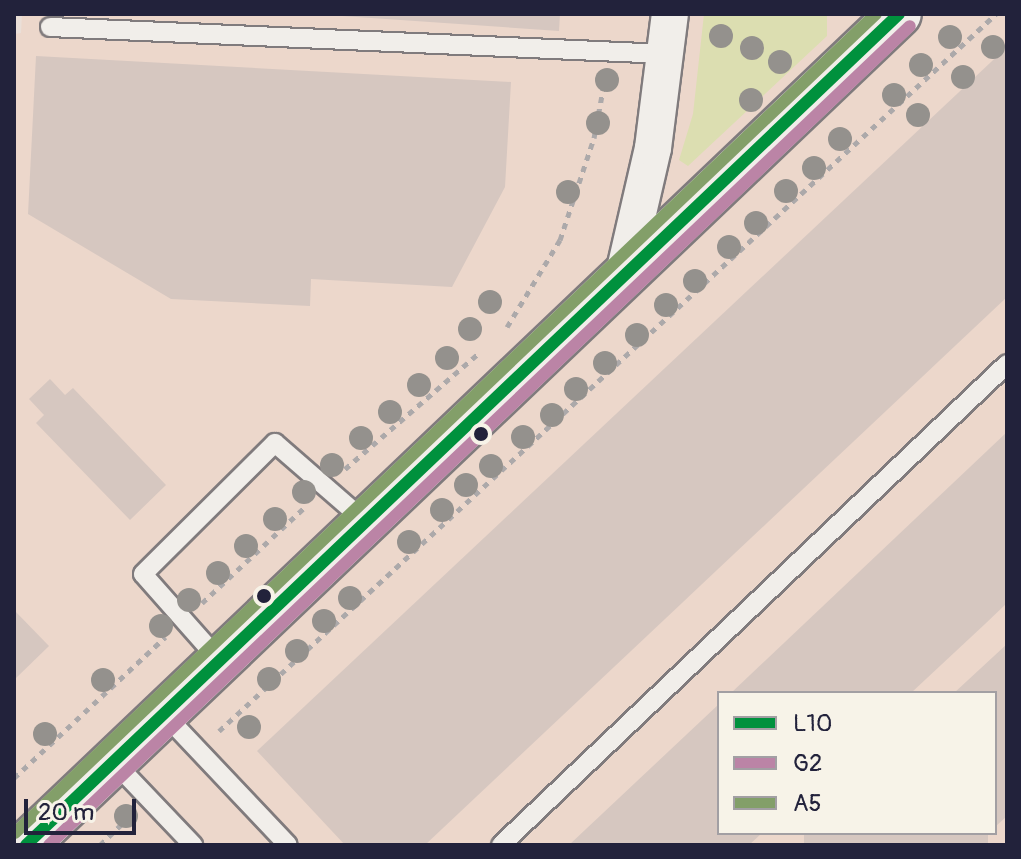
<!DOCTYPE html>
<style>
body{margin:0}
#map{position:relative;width:1021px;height:859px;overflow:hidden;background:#eadfd8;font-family:Pangolin,sans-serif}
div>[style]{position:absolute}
.built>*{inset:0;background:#ecd7cb}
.green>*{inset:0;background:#dcdeb1}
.building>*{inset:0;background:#d6c7c0;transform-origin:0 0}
.path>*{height:5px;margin-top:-2.5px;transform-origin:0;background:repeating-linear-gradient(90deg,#aca9aa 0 6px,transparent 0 12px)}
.roads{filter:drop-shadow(2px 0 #807b7d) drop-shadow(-2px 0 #807b7d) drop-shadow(0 2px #807b7d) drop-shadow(0 -2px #807b7d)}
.service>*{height:18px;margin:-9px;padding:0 9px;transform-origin:9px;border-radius:9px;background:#f1eeea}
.minor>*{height:36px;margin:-18px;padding:0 18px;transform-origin:18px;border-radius:18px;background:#f1eeea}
.secondary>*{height:44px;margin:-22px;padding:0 22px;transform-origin:22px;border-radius:22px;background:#f1eeea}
.bus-1>*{height:12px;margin:-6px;padding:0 6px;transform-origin:6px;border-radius:6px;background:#00913d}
.bus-2>*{height:12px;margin:-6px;padding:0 6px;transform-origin:6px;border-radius:6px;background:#bb84a6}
.bus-3>*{height:12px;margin:-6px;padding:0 6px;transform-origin:6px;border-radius:6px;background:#839f69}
.trees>*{width:24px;height:24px;margin:-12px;border-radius:50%;background:#94918d}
.dots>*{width:22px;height:22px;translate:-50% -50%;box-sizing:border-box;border:4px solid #f7f3e8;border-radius:50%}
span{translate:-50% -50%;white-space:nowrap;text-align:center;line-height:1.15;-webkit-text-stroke:8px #f7f3e8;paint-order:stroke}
.frame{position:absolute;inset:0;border:16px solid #22223b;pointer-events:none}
.legend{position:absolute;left:717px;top:691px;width:280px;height:144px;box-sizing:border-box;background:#f7f3e8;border:2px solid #a29fa3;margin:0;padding:10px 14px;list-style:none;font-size:24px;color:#22223b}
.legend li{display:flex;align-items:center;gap:16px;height:40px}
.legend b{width:40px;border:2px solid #a29fa3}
.scale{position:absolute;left:24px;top:799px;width:112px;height:36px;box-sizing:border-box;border:4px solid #22223b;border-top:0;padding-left:10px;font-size:24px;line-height:28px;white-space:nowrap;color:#22223b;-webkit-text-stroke:6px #f7f3e8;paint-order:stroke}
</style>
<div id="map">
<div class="built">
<div style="clip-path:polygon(evenodd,22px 14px,1007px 14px,1007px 845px,14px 845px,14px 34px,21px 33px,22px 14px,719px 693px,995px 693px,995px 833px,719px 833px,719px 693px)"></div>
</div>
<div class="green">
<div style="clip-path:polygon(704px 14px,827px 14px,827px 36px,688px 166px,679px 160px,693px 114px)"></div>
</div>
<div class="building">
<div style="clip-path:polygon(313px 14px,560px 14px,559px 31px)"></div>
<div style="clip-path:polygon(1007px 47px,1007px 297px,425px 845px,345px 845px,257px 751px)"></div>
<div style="clip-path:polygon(36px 56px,511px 82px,505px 187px,452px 287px,311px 279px,310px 306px,171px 299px,28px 214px)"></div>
<div style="clip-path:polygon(50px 379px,65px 395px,73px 388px,166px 485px,130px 520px,36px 423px,44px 415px,29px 399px)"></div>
<div style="clip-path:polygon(1007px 432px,1007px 603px,985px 624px,911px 693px,731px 693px)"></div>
<div style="clip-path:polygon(14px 610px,49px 646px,14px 680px)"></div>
<div style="clip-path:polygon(1007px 644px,1007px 816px,995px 827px,995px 693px,954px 693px)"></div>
<div style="clip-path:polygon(719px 704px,719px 833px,762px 833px,749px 845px,569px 845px)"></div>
<div style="left:804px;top:833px;width:184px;height:18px"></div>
</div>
<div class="path">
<div style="left:507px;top:327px;width:102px;rotate:-58.7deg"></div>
<div style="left:560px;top:240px;width:108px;rotate:-71.6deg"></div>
<div style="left:594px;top:138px;width:60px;rotate:-79.4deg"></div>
<div style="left:345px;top:469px;width:177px;rotate:-40.9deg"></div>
<div style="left:202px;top:603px;width:142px;rotate:-43deg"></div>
<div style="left:219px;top:731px;width:1057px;rotate:-42.7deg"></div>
<div style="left:14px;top:778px;width:207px;rotate:-43deg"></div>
<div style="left:100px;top:845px;width:39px;rotate:-44deg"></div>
</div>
<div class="roads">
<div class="service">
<div style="left:50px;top:27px;width:618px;rotate:2.51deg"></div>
<div style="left:220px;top:661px;width:116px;rotate:-131.5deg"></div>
<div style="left:143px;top:574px;width:186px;rotate:-44.8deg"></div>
<div style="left:275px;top:443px;width:122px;rotate:41deg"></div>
<div style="left:164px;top:714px;width:180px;rotate:46.6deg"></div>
<div style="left:114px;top:762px;width:115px;rotate:46.4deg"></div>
<div style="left:501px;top:845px;width:698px;rotate:-43.55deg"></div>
</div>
<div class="minor">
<div style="left:623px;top:278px;width:133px;rotate:-77deg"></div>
<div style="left:653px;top:148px;width:135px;rotate:-82.8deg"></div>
</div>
<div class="secondary">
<div style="left:26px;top:845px;width:1205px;rotate:-43.59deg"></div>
</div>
</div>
<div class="bus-1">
<div style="left:26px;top:845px;width:1205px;rotate:-43.59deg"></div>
</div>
<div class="bus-2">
<div style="left:49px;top:845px;width:1188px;rotate:-43.57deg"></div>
</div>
<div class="bus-3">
<div style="left:15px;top:833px;width:1188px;rotate:-43.57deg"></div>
</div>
<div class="trees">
<div style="left:721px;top:36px"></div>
<div style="left:950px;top:37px"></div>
<div style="left:993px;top:47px"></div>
<div style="left:752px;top:48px"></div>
<div style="left:780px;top:62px"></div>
<div style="left:921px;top:65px"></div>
<div style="left:963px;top:77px"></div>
<div style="left:607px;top:80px"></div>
<div style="left:894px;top:95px"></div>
<div style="left:751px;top:100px"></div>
<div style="left:918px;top:115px"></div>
<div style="left:598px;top:123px"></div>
<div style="left:840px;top:139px"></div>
<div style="left:814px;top:168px"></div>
<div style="left:786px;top:191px"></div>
<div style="left:568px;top:192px"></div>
<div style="left:756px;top:223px"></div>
<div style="left:729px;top:247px"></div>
<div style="left:695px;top:281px"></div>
<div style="left:490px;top:302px"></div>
<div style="left:666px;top:305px"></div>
<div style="left:470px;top:329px"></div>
<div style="left:637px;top:335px"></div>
<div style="left:447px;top:358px"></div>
<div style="left:605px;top:363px"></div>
<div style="left:419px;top:385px"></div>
<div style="left:576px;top:389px"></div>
<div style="left:390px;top:412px"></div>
<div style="left:552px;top:415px"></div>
<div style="left:523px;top:437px"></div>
<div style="left:361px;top:438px"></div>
<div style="left:332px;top:465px"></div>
<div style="left:491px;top:466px"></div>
<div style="left:466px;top:485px"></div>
<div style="left:304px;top:492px"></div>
<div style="left:442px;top:510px"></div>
<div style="left:275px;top:519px"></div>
<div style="left:409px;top:542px"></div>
<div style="left:246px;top:546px"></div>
<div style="left:218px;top:573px"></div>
<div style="left:350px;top:598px"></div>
<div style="left:189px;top:600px"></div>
<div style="left:324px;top:621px"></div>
<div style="left:161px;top:626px"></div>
<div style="left:297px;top:651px"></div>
<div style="left:269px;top:679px"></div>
<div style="left:103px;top:680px"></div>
<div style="left:249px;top:727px"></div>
<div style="left:45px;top:734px"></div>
<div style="left:126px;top:816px"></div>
</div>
<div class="dots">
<div style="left:481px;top:434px;background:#22223b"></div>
<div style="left:264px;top:596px;background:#22223b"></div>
</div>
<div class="frame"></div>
<ul class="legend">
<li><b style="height:10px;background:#00913d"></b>L10</li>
<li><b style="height:10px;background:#bb84a6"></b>G2</li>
<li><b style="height:10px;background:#839f69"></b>A5</li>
</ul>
<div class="scale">20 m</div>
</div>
